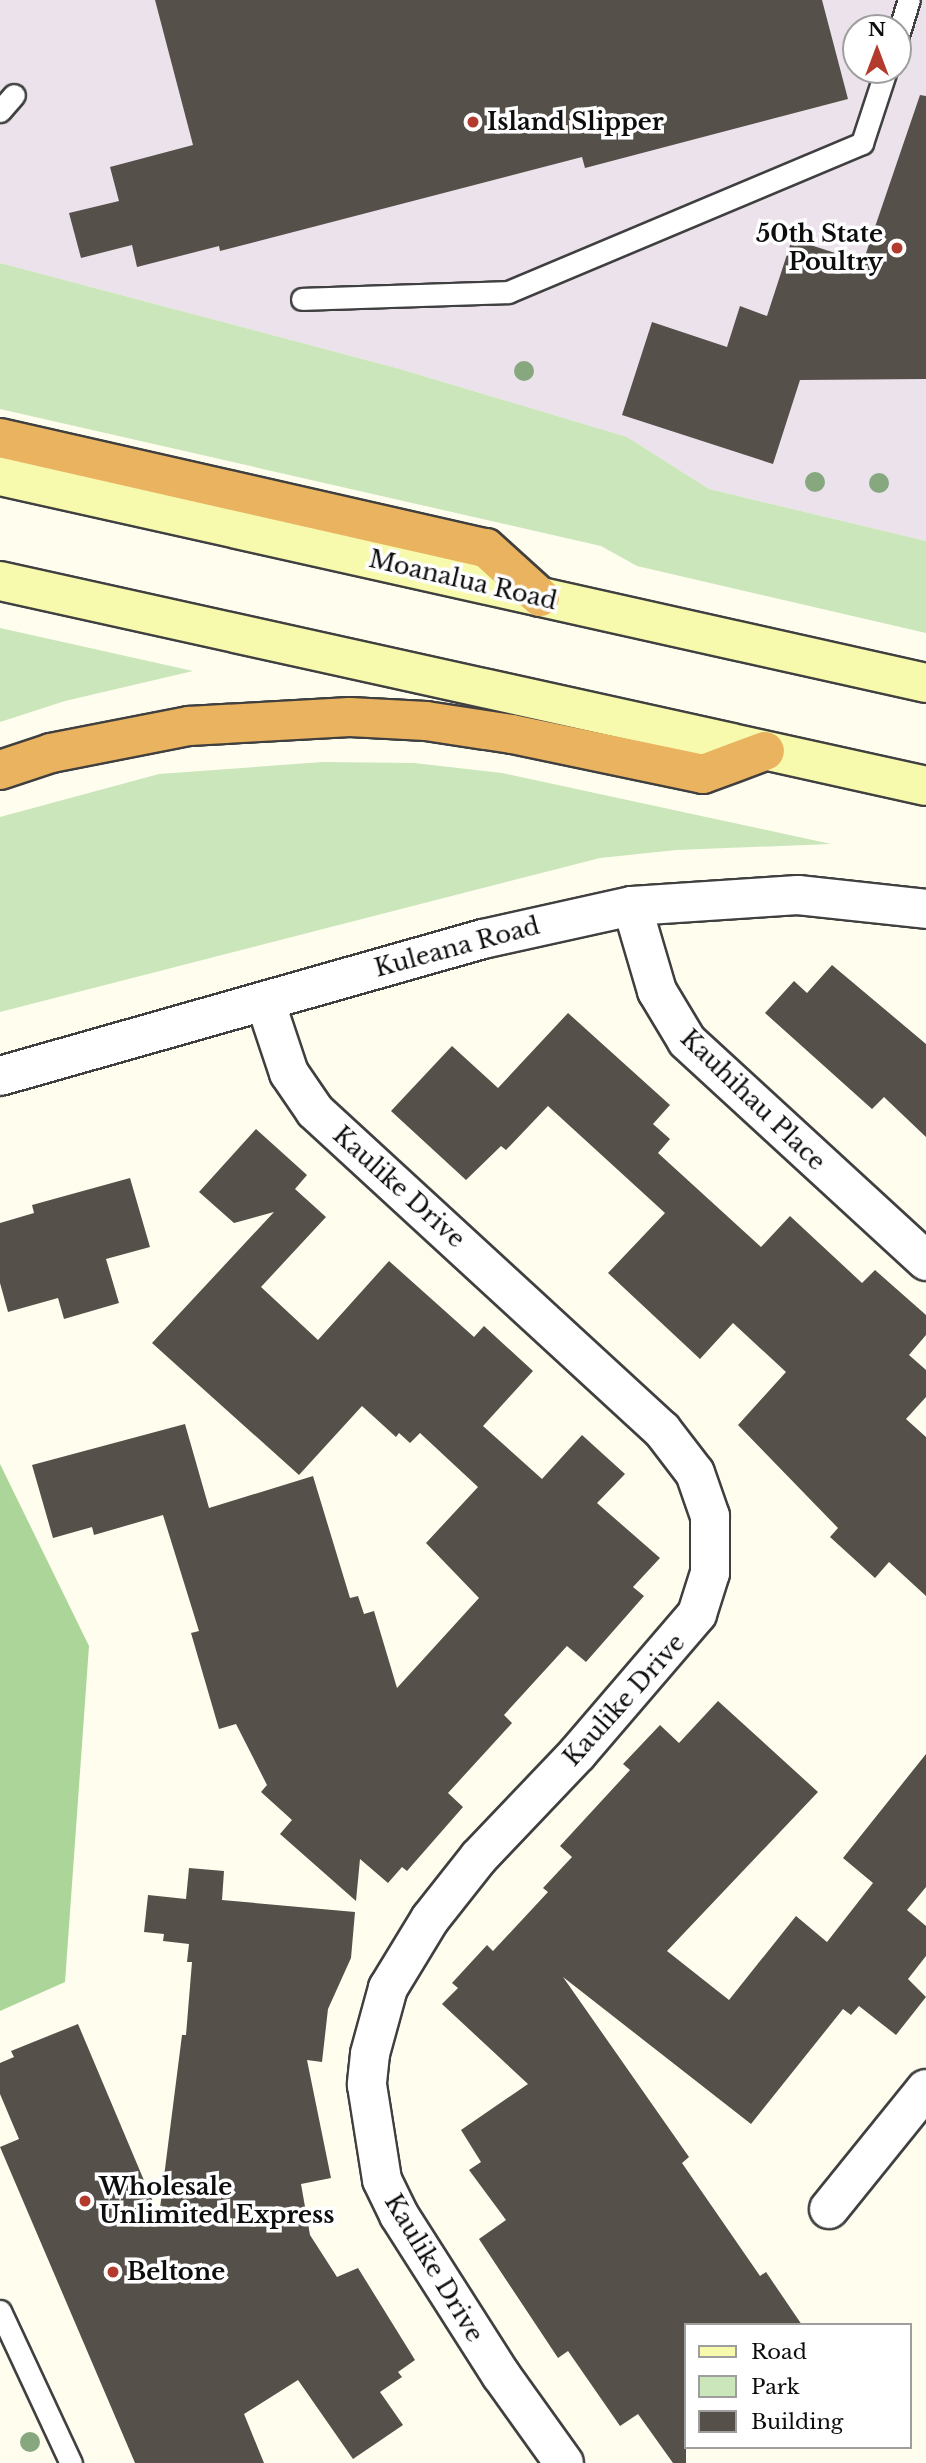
<!DOCTYPE html>
<style>
body{margin:0}
#map{position:relative;width:926px;height:2463px;overflow:hidden;background:#fefdee;font-family:"Libre Baskerville",serif}
div>[style]{position:absolute}
.industrial>*{inset:0;background:#ebe2eb}
.green>*{inset:0;background:#cae6ba}
.forest>*{inset:0;background:#acd59a}
.building>*{inset:0;background:#55504a}
.roads{filter:drop-shadow(2px 0 #404040) drop-shadow(-2px 0 #404040) drop-shadow(0 2px #404040) drop-shadow(0 -2px #404040)}
.service>*{height:21px;margin:-10.5px;padding:0 10.5px;transform-origin:10.5px;border-radius:10.5px;background:#fff}
.minor>*{height:38px;margin:-19px;padding:0 19px;transform-origin:19px;border-radius:19px;background:#fff}
.secondary>*{height:38px;margin:-19px;padding:0 19px;transform-origin:19px;border-radius:19px;background:#f7f9ad}
.motorway>*{height:38px;margin:-19px;padding:0 19px;transform-origin:19px;border-radius:19px;background:#eab35f}
.trees>*{width:20px;height:20px;margin:-10px;border-radius:50%;background:#87a77e}
.dots>*{width:19px;height:19px;translate:-50% -50%;box-sizing:border-box;border:4px solid #fff;border-radius:50%}
span{translate:-50% -50%;white-space:nowrap;text-align:center;line-height:1.15;-webkit-text-stroke:7px #fff;paint-order:stroke}
.poi-label{font-size:24px;color:#0d0d0d;font-weight:700}
.left{translate:0 -50%;text-align:left}
.right{translate:-100% -50%;text-align:right}
.street-label{font-size:24px;color:#0d0d0d}
.legend{position:absolute;left:684px;top:2323px;width:228px;height:126px;box-sizing:border-box;background:#fff;border:2px solid #9e9e9e;margin:0;padding:9px 12px;list-style:none;font-size:21px;color:#0d0d0d}
.legend li{display:flex;align-items:center;gap:14px;height:35px}
.legend b{width:35px;border:2px solid #9e9e9e}
.north{position:absolute;left:842px;top:14px;width:70px;height:70px;box-sizing:border-box;background:#fff;border:2px solid #9e9e9e;border-radius:50%;rotate:0deg;font-size:19px;font-weight:700;line-height:28px;text-align:center;color:#0d0d0d}
.north::after{content:'';display:block;margin:auto;width:24px;height:32px;background:#b33b2e;clip-path:polygon(50% 0,100% 100%,50% 72%,0 100%)}
</style>
<div id="map">
<div class="industrial">
<div style="clip-path:polygon(evenodd,0 0,926px 0,926px 541px,709px 489px,627px 437px,400px 369px,0 263px,0 0,856px 28px,898px 28px,898px 70px,856px 70px,856px 28px)"></div>
</div>
<div class="green">
<div style="clip-path:polygon(0 263px,400px 369px,627px 437px,709px 489px,926px 541px,926px 633px,637px 566px,601px 546px,0 409px)"></div>
<div style="clip-path:polygon(0 628px,193px 671px,65px 701px,0 722px)"></div>
<div style="clip-path:polygon(323px 762px,414px 763px,502px 773px,831px 844px,676px 850px,600px 858px,0 1012px,0 817px,159px 774px)"></div>
</div>
<div class="forest">
<div style="clip-path:polygon(0 1464px,89px 1646px,65px 1982px,0 2011px)"></div>
</div>
<div class="building">
<div style="clip-path:polygon(155px 0,822px 0,848px 99px,585px 168px,582px 157px,220px 251px,219px 246px,137px 267px,132px 245px,81px 258px,69px 213px,119px 201px,110px 167px,193px 145px)"></div>
<div style="clip-path:polygon(920px 95px,926px 96px,926px 379px,800px 380px,773px 464px,622px 415px,652px 322px,727px 347px,740px 306px,767px 316px,792px 239px,863px 262px)"></div>
<div style="clip-path:polygon(832px 965px,926px 1044px,926px 1137px,884px 1097px,872px 1109px,765px 1013px,794px 981px,807px 993px)"></div>
<div style="clip-path:polygon(568px 1013px,670px 1105px,653px 1124px,670px 1139px,658px 1153px,761px 1247px,790px 1216px,862px 1283px,875px 1270px,926px 1315px,926px 1335px,909px 1355px,926px 1370px,926px 1397px,906px 1419px,926px 1437px,926px 1596px,889px 1562px,875px 1578px,830px 1537px,838px 1528px,738px 1425px,786px 1372px,733px 1323px,700px 1359px,608px 1273px,665px 1213px,548px 1106px,506px 1150px,501px 1146px,466px 1180px,391px 1111px,452px 1046px,498px 1088px)"></div>
<div style="clip-path:polygon(256px 1129px,307px 1175px,295px 1189px,326px 1217px,261px 1287px,318px 1340px,389px 1261px,474px 1337px,484px 1326px,533px 1371px,483px 1426px,542px 1479px,582px 1435px,625px 1474px,597px 1503px,660px 1558px,633px 1587px,644px 1596px,586px 1662px,567px 1646px,504px 1715px,512px 1723px,448px 1793px,463px 1807px,407px 1871px,402px 1867px,388px 1883px,360px 1859px,356px 1901px,280px 1834px,292px 1820px,261px 1792px,267px 1785px,236px 1724px,219px 1729px,191px 1633px,199px 1631px,163px 1515px,94px 1535px,92px 1527px,53px 1538px,32px 1465px,185px 1424px,209px 1508px,313px 1476px,350px 1598px,358px 1596px,364px 1614px,374px 1611px,397px 1688px,479px 1598px,426px 1543px,478px 1487px,420px 1433px,410px 1443px,399px 1433px,396px 1437px,362px 1406px,299px 1475px,152px 1343px,274px 1212px,234px 1223px,199px 1192px)"></div>
<div style="clip-path:polygon(130px 1178px,150px 1247px,106px 1259px,119px 1303px,64px 1319px,58px 1298px,8px 1312px,0 1283px,0 1223px,34px 1213px,32px 1205px)"></div>
<div style="clip-path:polygon(718px 1701px,818px 1792px,667px 1951px,729px 2000px,796px 1916px,827px 1942px,873px 1883px,843px 1858px,926px 1754px,926px 1887px,907px 1910px,926px 1926px,926px 1956px,908px 1979px,926px 1997px,896px 2035px,859px 2006px,851px 2015px,843px 2009px,751px 2124px,563px 1977px,689px 2157px,682px 2163px,760px 2276px,766px 2272px,802px 2325px,686px 2325px,686px 2463px,673px 2463px,638px 2414px,620px 2426px,568px 2351px,558px 2358px,479px 2239px,506px 2220px,469px 2170px,481px 2162px,461px 2130px,528px 2084px,442px 2004px,458px 1988px,452px 1983px,487px 1945px,493px 1951px,548px 1892px,543px 1888px,572px 1857px,560px 1846px,630px 1770px,623px 1764px,660px 1725px,679px 1743px)"></div>
<div style="clip-path:polygon(189px 1868px,224px 1871px,222px 1900px,355px 1912px,351px 1958px,328px 2009px,322px 2062px,307px 2060px,331px 2178px,301px 2184px,310px 2235px,337px 2277px,358px 2268px,415px 2360px,398px 2372px,402px 2377px,380px 2392px,403px 2425px,353px 2459px,298px 2380px,244px 2414px,264px 2463px,135px 2463px,0 2147px,19px 2139px,0 2094px,0 2063px,14px 2057px,11px 2051px,78px 2024px,159px 2216px,182px 2035px,186px 2035px,192px 1962px,187px 1962px,189px 1944px,163px 1941px,164px 1934px,144px 1932px,148px 1895px,186px 1899px)"></div>
</div>
<div class="roads">
<div class="service">
<div style="left:898px;top:35px;width:37px;rotate:-73deg"></div>
<div style="left:0;top:111px;width:21px;rotate:-49deg"></div>
<div style="left:302px;top:299px;width:206px;rotate:-1.9deg"></div>
<div style="left:508px;top:292px;width:384px;rotate:-22.8deg"></div>
<div style="left:862px;top:143px;width:77px;rotate:-71.8deg"></div>
<div style="left:0;top:2311px;width:168px;rotate:65deg"></div>
</div>
<div class="minor">
<div style="left:632px;top:906px;width:89px;rotate:73.6deg"></div>
<div style="left:657px;top:991px;width:58px;rotate:59deg"></div>
<div style="left:687px;top:1041px;width:325px;rotate:42.6deg"></div>
<div style="left:265px;top:1001px;width:76px;rotate:71.6deg"></div>
<div style="left:289px;top:1073px;width:46px;rotate:55.6deg"></div>
<div style="left:315px;top:1111px;width:471px;rotate:42.6deg"></div>
<div style="left:662px;top:1430px;width:54px;rotate:52.5deg"></div>
<div style="left:695px;top:1473px;width:46px;rotate:70.8deg"></div>
<div style="left:710px;top:1516px;width:57px;rotate:90deg"></div>
<div style="left:710px;top:1573px;width:43px;rotate:107.6deg"></div>
<div style="left:697px;top:1614px;width:183px;rotate:130.6deg"></div>
<div style="left:578px;top:1753px;width:144px;rotate:133.6deg"></div>
<div style="left:479px;top:1857px;width:79px;rotate:128.3deg"></div>
<div style="left:430px;top:1919px;width:81px;rotate:121.3deg"></div>
<div style="left:388px;top:1988px;width:68px;rotate:105.3deg"></div>
<div style="left:370px;top:2054px;width:31px;rotate:96deg"></div>
<div style="left:367px;top:2085px;width:96px;rotate:81deg"></div>
<div style="left:382px;top:2180px;width:39px;rotate:64deg"></div>
<div style="left:399px;top:2215px;width:190px;rotate:57.5deg"></div>
<div style="left:501px;top:2375px;width:108px;rotate:54.4deg"></div>
<div style="left:0;top:1076px;width:502px;rotate:-15.84deg"></div>
<div style="left:483px;top:939px;width:153px;rotate:-12.5deg"></div>
<div style="left:632px;top:906px;width:166px;rotate:-3.8deg"></div>
<div style="left:798px;top:895px;width:129px;rotate:6.2deg"></div>
<div style="left:829px;top:2209px;width:154px;rotate:-51.1deg"></div>
</div>
<div class="secondary">
<div style="left:0;top:476px;width:949px;rotate:12.6deg"></div>
<div style="left:0;top:581px;width:948px;rotate:12.48deg"></div>
</div>
<div class="motorway">
<div style="left:0;top:438px;width:498px;rotate:12.8deg"></div>
<div style="left:486px;top:548px;width:73px;rotate:42.2deg"></div>
<div style="left:0;top:770px;width:54px;rotate:-18.4deg"></div>
<div style="left:51px;top:753px;width:141px;rotate:-11.1deg"></div>
<div style="left:189px;top:726px;width:161px;rotate:-3.2deg"></div>
<div style="left:350px;top:717px;width:76px;rotate:3deg"></div>
<div style="left:426px;top:721px;width:87px;rotate:8.6deg"></div>
<div style="left:512px;top:734px;width:195px;rotate:11.8deg"></div>
<div style="left:703px;top:774px;width:66px;rotate:-20.4deg"></div>
</div>
</div>
<div class="trees">
<div style="left:524px;top:371px"></div>
<div style="left:815px;top:482px"></div>
<div style="left:879px;top:483px"></div>
<div style="left:30px;top:2442px"></div>
</div>
<div class="dots">
<div style="left:473px;top:122px;background:#b33b2e"></div>
<div style="left:897px;top:248px;background:#b33b2e"></div>
<div style="left:85px;top:2201px;background:#b33b2e"></div>
<div style="left:113px;top:2272px;background:#b33b2e"></div>
</div>
<div class="poi-label">
<span class="left" style="left:487px;top:122px">Island Slipper</span>
<span class="right" style="left:883px;top:248px">50th State<br>Poultry</span>
<span class="left" style="left:99px;top:2201px">Wholesale<br>Unlimited Express</span>
<span class="left" style="left:127px;top:2272px">Beltone</span>
</div>
<div class="street-label">
<span style="left:463px;top:580px;rotate:13deg">Moanalua Road</span>
<span style="left:457px;top:947px;rotate:-15deg">Kuleana Road</span>
<span style="left:753px;top:1100px;rotate:44deg">Kauhihau Place</span>
<span style="left:399px;top:1187px;rotate:42deg">Kaulike Drive</span>
<span style="left:624px;top:1700px;rotate:-48deg">Kaulike Drive</span>
<span style="left:434px;top:2268px;rotate:59deg">Kaulike Drive</span>
</div>
<ul class="legend">
<li><b style="height:9px;background:#f7f9ad"></b>Road</li>
<li><b style="height:19px;background:#cae6ba"></b>Park</li>
<li><b style="height:19px;background:#55504a"></b>Building</li>
</ul>
<div class="north">N</div>
</div>
